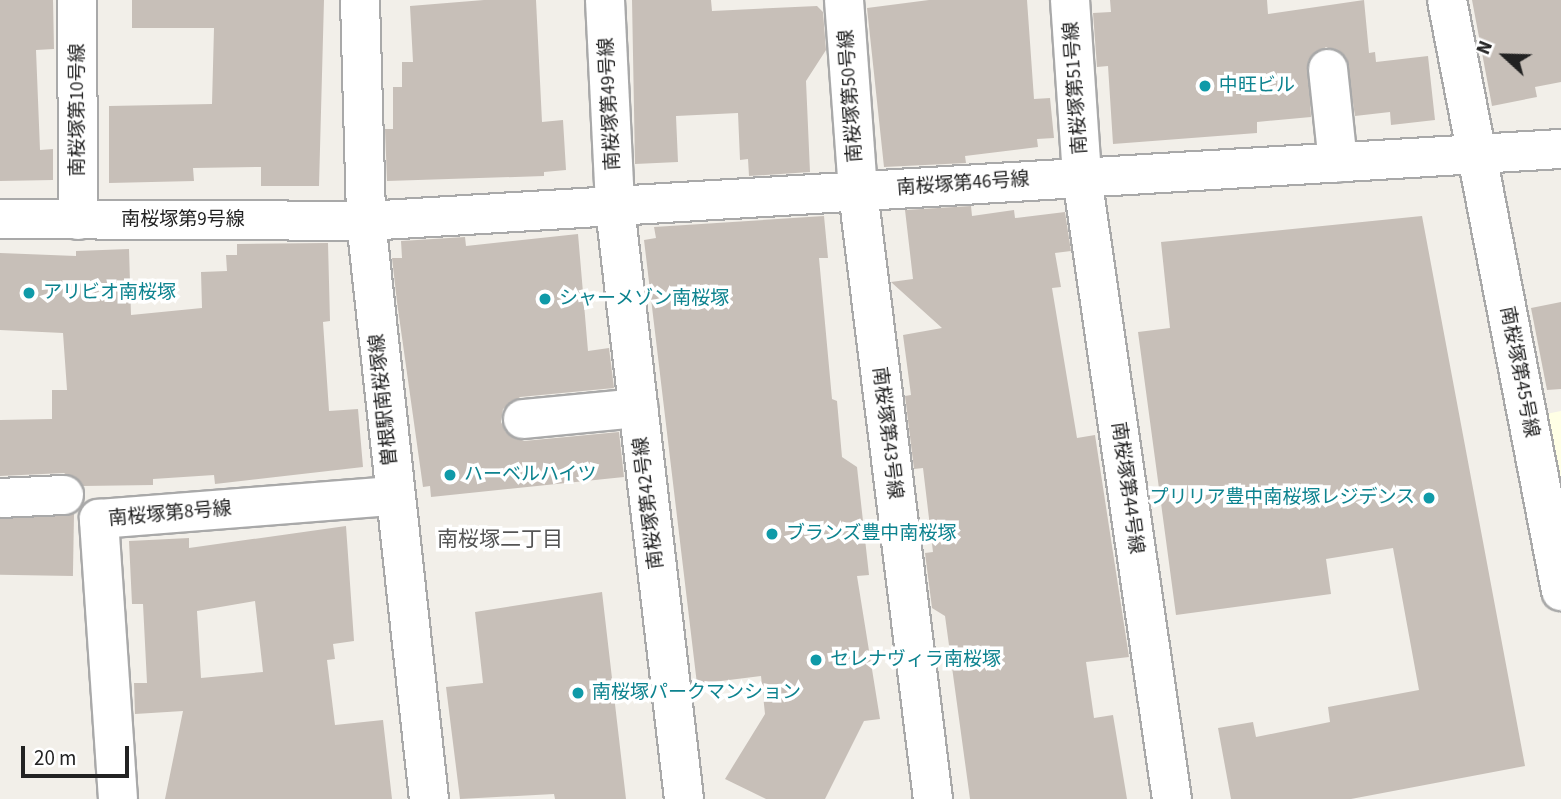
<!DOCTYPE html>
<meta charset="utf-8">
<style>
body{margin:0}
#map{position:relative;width:1561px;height:799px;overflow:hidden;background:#f2efe9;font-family:"Source Sans 3","Noto Sans JP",sans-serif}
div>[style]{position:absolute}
.education>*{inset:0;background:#ffffe5}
.building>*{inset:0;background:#c7bfb8;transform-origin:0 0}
.roads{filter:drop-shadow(2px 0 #a9a9a9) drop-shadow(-2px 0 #a9a9a9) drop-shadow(0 2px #a9a9a9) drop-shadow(0 -2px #a9a9a9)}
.minor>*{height:38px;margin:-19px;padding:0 19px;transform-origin:19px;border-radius:19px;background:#fff}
.dots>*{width:19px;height:19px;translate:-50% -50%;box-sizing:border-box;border:4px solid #fff;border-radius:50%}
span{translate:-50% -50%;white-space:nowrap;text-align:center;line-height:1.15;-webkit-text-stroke:7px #fff;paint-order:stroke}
.culture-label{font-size:19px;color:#0d838f}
.left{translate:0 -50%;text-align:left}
.right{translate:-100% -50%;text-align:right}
.street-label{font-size:19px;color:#222}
.neighbourhood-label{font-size:21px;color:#555}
.north{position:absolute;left:1470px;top:21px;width:70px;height:70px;-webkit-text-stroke:5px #fff;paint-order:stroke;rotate:292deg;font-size:19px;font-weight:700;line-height:28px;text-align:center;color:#222}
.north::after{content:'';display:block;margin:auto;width:24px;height:32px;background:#222;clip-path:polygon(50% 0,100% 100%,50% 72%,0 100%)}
.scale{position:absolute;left:21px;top:746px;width:108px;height:32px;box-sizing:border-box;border:4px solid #222;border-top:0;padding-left:9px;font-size:21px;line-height:24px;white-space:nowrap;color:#222;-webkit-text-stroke:5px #fff;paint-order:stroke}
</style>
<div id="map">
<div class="education">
<div style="clip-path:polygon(1561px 411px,1561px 490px,1546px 414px)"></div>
</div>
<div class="building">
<div style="clip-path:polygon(0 0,53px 0,54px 49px,36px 50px,40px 150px,53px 149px,53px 180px,0 181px)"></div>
<div style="clip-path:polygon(132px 0,324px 0,319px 186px,261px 186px,261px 167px,193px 168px,194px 181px,109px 183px,109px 106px,212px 104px,214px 28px,132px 28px)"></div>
<div style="clip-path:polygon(484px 0,536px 0,542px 122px,563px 120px,566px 170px,544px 172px,544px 176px,387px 181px,385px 129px,393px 129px,393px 87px,402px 87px,402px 62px,413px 62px,410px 6px)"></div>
<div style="clip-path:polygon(632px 0,711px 0,712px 11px,817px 6px,823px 12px,826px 50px,806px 81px,810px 172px,749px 176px,748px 159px,740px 160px,738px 113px,676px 116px,678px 162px,635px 164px)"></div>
<div style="clip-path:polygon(929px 0,1027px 0,1034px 99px,1050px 98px,1054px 138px,1037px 139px,1038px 147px,965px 156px,966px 163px,884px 167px,867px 8px)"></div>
<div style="clip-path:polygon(1110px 0,1267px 0,1268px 14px,1364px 0,1369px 53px,1375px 52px,1376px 62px,1428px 56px,1435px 120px,1391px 125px,1390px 112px,1355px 116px,1346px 57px,1326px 47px,1308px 61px,1311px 117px,1257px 122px,1257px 133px,1113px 144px,1108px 66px,1097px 67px,1093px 13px,1111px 12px)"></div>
<div style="clip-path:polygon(1472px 0,1561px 0,1561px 82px,1535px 87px,1537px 97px,1492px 106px)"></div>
<div style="clip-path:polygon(971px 206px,972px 216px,1014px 210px,1015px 218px,1065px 212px,1071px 251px,1055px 253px,1061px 287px,1052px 288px,1077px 438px,1095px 435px,1129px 657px,1086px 662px,1094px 718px,1113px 715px,1127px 799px,970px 799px,945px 616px,932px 608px,925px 553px,933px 552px,923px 468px,914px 469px,905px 396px,911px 395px,903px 335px,942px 328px,891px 282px,913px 279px,905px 210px)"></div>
<div style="clip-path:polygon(824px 216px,828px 258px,819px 258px,832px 399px,837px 401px,842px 457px,857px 467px,869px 575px,857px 576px,880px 719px,864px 721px,825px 799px,766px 799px,725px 779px,765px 714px,761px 676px,697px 684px,644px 240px,656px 238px,654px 227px)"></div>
<div style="clip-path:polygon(1422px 216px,1525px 766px,1351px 799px,1231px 799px,1218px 728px,1253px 722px,1256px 737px,1330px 722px,1328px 707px,1419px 690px,1393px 548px,1326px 559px,1331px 594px,1176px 615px,1138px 332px,1170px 328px,1161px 242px)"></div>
<div style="clip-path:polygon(578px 234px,588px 351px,609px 348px,614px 388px,520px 397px,503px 409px,501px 422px,506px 432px,524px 441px,619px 432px,624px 477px,431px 497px,430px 486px,423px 487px,397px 302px,392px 258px,402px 258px,401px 241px,465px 237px,466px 246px)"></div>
<div style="clip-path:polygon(328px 243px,330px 321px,323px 322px,329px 411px,358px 409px,363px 467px,215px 484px,214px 475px,153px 479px,153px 485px,83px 486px,64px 473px,0 476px,0 420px,52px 419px,52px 390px,67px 390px,63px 333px,0 330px,0 253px,76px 256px,76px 251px,129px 249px,131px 315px,202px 308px,201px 272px,227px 271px,226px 255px,237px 255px,237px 244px)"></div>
<div style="clip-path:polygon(1561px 302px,1561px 389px,1547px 390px,1531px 308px)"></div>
<div style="left:74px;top:514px;width:62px;height:74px;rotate:91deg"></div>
<div style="clip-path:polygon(evenodd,346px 526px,354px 641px,333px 644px,335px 659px,327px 660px,335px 725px,383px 720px,392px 799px,165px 799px,183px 711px,135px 714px,134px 683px,147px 683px,143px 604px,132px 604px,129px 541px,189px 538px,189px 548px,346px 526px,255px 601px,263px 672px,201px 678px,197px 611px,255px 601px)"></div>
<div style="clip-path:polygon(602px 592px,626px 799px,555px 799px,554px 794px,460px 799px,446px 687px,483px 683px,475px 612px)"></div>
</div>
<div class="roads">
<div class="minor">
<div style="left:77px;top:0;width:220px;rotate:89.7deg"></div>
<div style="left:360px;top:0;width:221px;rotate:88.4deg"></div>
<div style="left:366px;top:221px;width:581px;rotate:83.78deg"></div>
<div style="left:605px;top:0;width:208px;rotate:87.2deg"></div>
<div style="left:615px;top:208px;width:595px;rotate:83.34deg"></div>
<div style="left:844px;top:0;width:193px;rotate:85.8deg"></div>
<div style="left:858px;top:192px;width:612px;rotate:82.96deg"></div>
<div style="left:1070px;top:0;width:177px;rotate:86.1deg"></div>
<div style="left:1082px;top:177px;width:628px;rotate:81.77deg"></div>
<div style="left:1447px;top:0;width:602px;rotate:79.08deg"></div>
<div style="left:1328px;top:69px;width:94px;rotate:83.9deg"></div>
<div style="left:0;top:219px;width:366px;rotate:0.3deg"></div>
<div style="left:366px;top:221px;width:1197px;rotate:-3.45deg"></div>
<div style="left:523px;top:419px;width:116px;rotate:-5.5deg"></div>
<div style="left:0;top:498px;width:64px;rotate:-2.7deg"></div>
<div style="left:118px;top:799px;width:281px;rotate:-93.9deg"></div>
<div style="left:99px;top:519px;width:295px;rotate:-4.5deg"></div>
</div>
</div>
<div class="dots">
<div style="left:1205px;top:86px;background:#0f9aa8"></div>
<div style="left:29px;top:293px;background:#0f9aa8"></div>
<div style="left:545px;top:299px;background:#0f9aa8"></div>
<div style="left:450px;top:475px;background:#0f9aa8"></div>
<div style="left:1429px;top:498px;background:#0f9aa8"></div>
<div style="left:772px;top:534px;background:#0f9aa8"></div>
<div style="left:816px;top:660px;background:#0f9aa8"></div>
<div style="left:578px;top:693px;background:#0f9aa8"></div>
</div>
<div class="culture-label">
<span class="left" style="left:1219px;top:86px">中旺ビル</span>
<span class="left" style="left:43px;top:293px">アリビオ南桜塚</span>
<span class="left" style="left:559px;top:299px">シャーメゾン南桜塚</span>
<span class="left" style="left:464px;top:475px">ハーベルハイツ</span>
<span class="right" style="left:1415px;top:498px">プリリア豊中南桜塚レジデンス</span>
<span class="left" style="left:786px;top:534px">ブランズ豊中南桜塚</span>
<span class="left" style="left:830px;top:660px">セレナヴィラ南桜塚</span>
<span class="left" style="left:592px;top:693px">南桜塚パークマンション</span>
</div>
<div class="street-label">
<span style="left:1076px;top:88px;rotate:-94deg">南桜塚第51号線</span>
<span style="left:851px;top:96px;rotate:-94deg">南桜塚第50号線</span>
<span style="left:610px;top:104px;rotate:-93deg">南桜塚第49号線</span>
<span style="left:78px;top:110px;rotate:-90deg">南桜塚第10号線</span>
<span style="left:963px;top:184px;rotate:-4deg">南桜塚第46号線</span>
<span style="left:183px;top:220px">南桜塚第9号線</span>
<span style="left:1519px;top:372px;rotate:79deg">南桜塚第45号線</span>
<span style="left:384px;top:400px;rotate:-96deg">曽根駅南桜塚線</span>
<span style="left:887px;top:433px;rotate:83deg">南桜塚第43号線</span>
<span style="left:1127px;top:488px;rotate:82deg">南桜塚第44号線</span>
<span style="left:649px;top:503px;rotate:-97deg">南桜塚第42号線</span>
<span style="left:170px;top:514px;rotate:-5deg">南桜塚第8号線</span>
</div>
<div class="neighbourhood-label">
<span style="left:500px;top:539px">南桜塚二丁目</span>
</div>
<div class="north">N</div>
<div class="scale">20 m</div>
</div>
